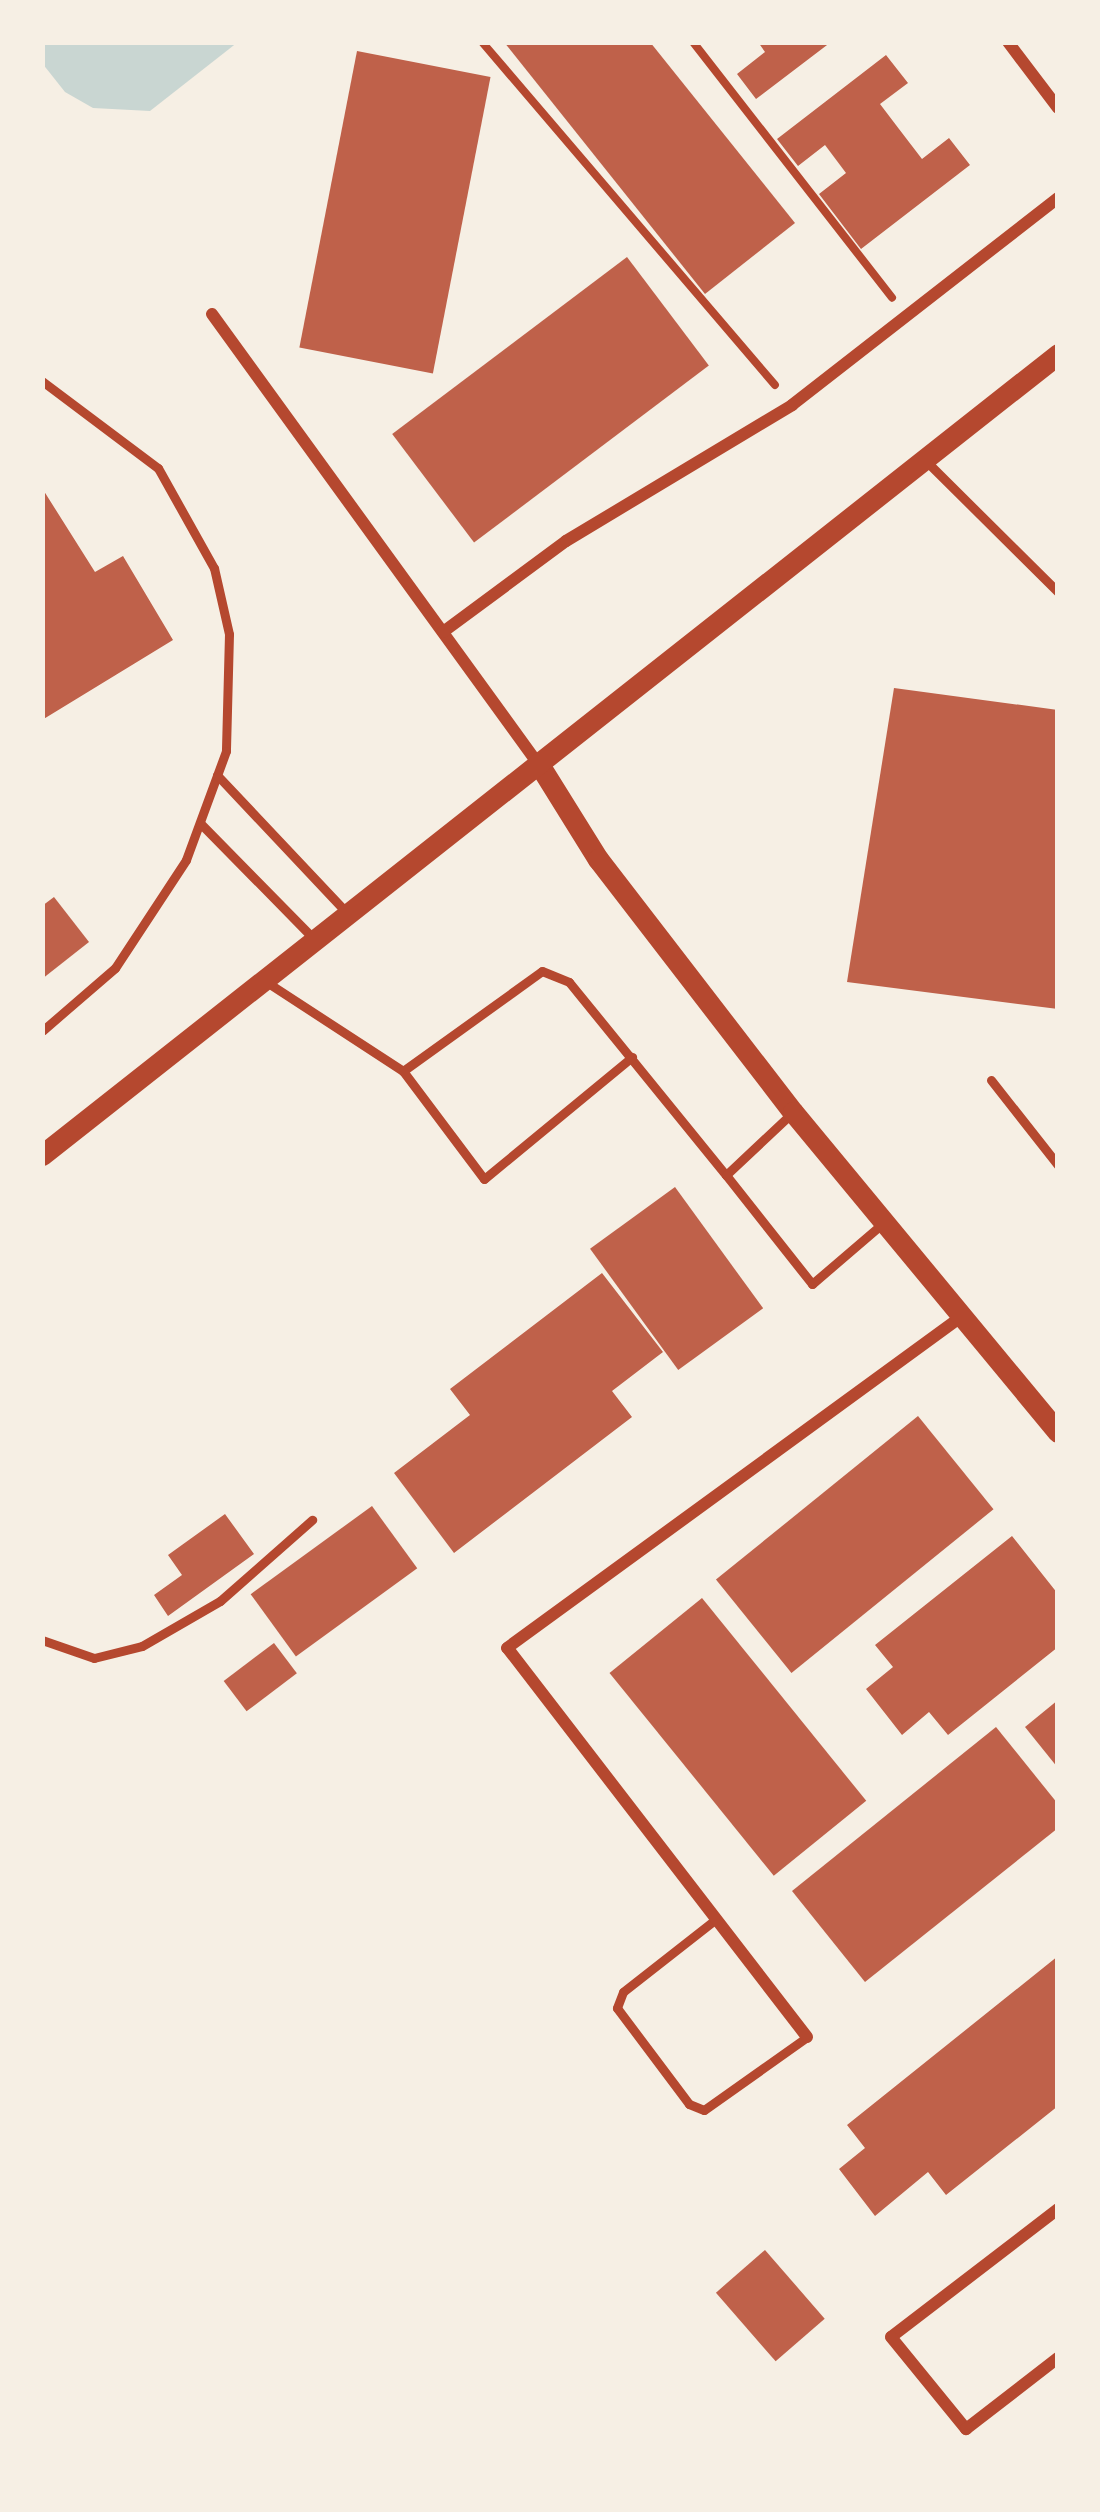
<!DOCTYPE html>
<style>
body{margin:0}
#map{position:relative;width:1100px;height:2512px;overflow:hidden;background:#f6efe4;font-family:"Public Sans",sans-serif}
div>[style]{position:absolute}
.water>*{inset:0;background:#c9d6d2}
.building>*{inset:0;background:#bf614a;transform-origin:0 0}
.path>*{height:8px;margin:-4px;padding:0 4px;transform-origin:4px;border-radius:4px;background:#b5482f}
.service>*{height:9px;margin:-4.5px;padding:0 4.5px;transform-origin:4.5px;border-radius:4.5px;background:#b5482f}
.minor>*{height:12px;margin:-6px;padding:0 6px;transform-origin:6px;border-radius:6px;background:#b5482f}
.tertiary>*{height:21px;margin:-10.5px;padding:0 10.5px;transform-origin:10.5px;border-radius:10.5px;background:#b5482f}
span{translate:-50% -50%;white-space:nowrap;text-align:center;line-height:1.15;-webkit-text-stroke:9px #f6efe4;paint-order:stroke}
.frame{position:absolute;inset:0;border:45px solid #f6efe4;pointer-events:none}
</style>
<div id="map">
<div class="water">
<div style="clip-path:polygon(42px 42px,238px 42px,150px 111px,93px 108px,65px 92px,42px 63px)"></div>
</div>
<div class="building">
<div style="clip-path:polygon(504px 42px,650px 42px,795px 223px,705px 294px)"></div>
<div style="clip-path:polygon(758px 42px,831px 42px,756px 99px,737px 74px,765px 52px)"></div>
<div style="left:357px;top:51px;width:136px;height:302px;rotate:11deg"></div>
<div style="clip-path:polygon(886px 55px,908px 83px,880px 104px,899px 129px,922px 159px,949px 138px,970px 165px,861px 249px,819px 194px,846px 173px,825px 145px,798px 166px,777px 139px)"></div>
<div style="left:627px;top:257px;width:136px;height:294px;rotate:53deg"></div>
<div style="clip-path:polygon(42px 488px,95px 572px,123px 556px,173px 640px,42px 720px)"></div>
<div style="clip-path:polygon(894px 688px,1058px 710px,1058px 1009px,847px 982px)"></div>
<div style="clip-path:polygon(54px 897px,89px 942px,42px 979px,42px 906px)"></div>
<div style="left:675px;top:1187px;width:150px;height:105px;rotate:54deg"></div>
<div style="clip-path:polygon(602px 1273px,663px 1352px,612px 1391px,632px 1417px,454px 1553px,394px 1473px,470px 1415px,450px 1389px)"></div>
<div style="left:918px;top:1416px;width:120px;height:260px;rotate:51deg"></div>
<div style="left:372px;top:1506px;width:77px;height:150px;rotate:54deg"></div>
<div style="clip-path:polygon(225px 1514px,254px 1554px,168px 1616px,154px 1595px,182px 1575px,168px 1555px)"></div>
<div style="clip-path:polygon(1012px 1536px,1058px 1594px,1058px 1647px,948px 1735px,929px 1712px,902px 1735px,866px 1689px,893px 1667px,875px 1645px)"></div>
<div style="left:702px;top:1598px;width:261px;height:119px;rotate:51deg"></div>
<div style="left:274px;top:1643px;width:38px;height:63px;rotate:53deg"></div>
<div style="clip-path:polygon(1058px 1700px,1058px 1768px,1025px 1727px)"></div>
<div style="clip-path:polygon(996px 1727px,1058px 1804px,1058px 1828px,865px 1982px,792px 1891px)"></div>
<div style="clip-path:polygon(1058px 1956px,1058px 2106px,946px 2195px,928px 2172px,875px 2216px,839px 2169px,865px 2148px,847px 2125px)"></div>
<div style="left:765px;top:2250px;width:91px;height:65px;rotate:49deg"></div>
</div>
<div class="path">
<div style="left:482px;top:42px;width:451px;rotate:49.5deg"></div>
<div style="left:693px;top:42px;width:324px;rotate:52.1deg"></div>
</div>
<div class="service">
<div style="left:42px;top:381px;width:145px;rotate:36.9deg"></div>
<div style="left:158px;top:468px;width:115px;rotate:60.8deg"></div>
<div style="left:214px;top:568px;width:68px;rotate:77.2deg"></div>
<div style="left:229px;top:634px;width:117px;rotate:91.5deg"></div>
<div style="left:226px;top:751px;width:116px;rotate:110.2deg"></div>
<div style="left:186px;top:860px;width:129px;rotate:123.3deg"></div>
<div style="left:115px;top:968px;width:96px;rotate:139.2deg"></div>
<div style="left:926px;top:461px;width:186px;rotate:44.8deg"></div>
<div style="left:217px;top:775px;width:187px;rotate:46.7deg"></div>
<div style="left:200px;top:823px;width:163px;rotate:45.5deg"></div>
<div style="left:265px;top:981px;width:165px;rotate:33.1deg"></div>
<div style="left:403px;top:1071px;width:171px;rotate:-35.7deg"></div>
<div style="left:542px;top:971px;width:29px;rotate:22deg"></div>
<div style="left:569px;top:982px;width:249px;rotate:50.9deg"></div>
<div style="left:726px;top:1175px;width:92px;rotate:-43.2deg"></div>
<div style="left:403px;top:1071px;width:135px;rotate:53.1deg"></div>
<div style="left:484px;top:1179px;width:192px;rotate:-39.5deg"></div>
<div style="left:991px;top:1080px;width:108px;rotate:51.8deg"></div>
<div style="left:726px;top:1175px;width:139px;rotate:51.7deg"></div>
<div style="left:812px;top:1284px;width:92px;rotate:-40.6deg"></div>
<div style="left:42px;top:1640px;width:55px;rotate:19.1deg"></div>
<div style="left:94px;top:1658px;width:49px;rotate:-14deg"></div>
<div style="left:142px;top:1646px;width:90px;rotate:-30deg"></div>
<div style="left:220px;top:1601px;width:123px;rotate:-41.4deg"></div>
<div style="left:716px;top:1919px;width:118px;rotate:141.9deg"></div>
<div style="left:623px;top:1992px;width:17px;rotate:111deg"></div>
<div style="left:617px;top:2008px;width:120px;rotate:53.1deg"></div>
<div style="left:689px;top:2104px;width:16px;rotate:22deg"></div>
<div style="left:704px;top:2110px;width:126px;rotate:-35.3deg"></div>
</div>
<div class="minor">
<div style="left:1008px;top:42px;width:83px;rotate:52.9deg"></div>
<div style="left:212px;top:314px;width:557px;rotate:54.06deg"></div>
<div style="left:443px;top:632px;width:153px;rotate:-36.5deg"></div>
<div style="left:566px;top:541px;width:264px;rotate:-31deg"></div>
<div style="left:792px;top:405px;width:337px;rotate:-37.9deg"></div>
<div style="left:807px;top:2037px;width:491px;rotate:-127.6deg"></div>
<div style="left:507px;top:1648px;width:567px;rotate:-36.1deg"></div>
<div style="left:1058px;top:2209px;width:210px;rotate:142.5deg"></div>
<div style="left:891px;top:2337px;width:119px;rotate:50.8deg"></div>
<div style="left:966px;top:2429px;width:116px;rotate:-37.7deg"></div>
</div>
<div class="tertiary">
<div style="left:540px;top:766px;width:110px;rotate:58.1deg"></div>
<div style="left:598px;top:859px;width:319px;rotate:52.4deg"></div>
<div style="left:793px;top:1112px;width:415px;rotate:50.4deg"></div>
<div style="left:42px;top:1155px;width:1294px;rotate:-38.25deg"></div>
</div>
<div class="frame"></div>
</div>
